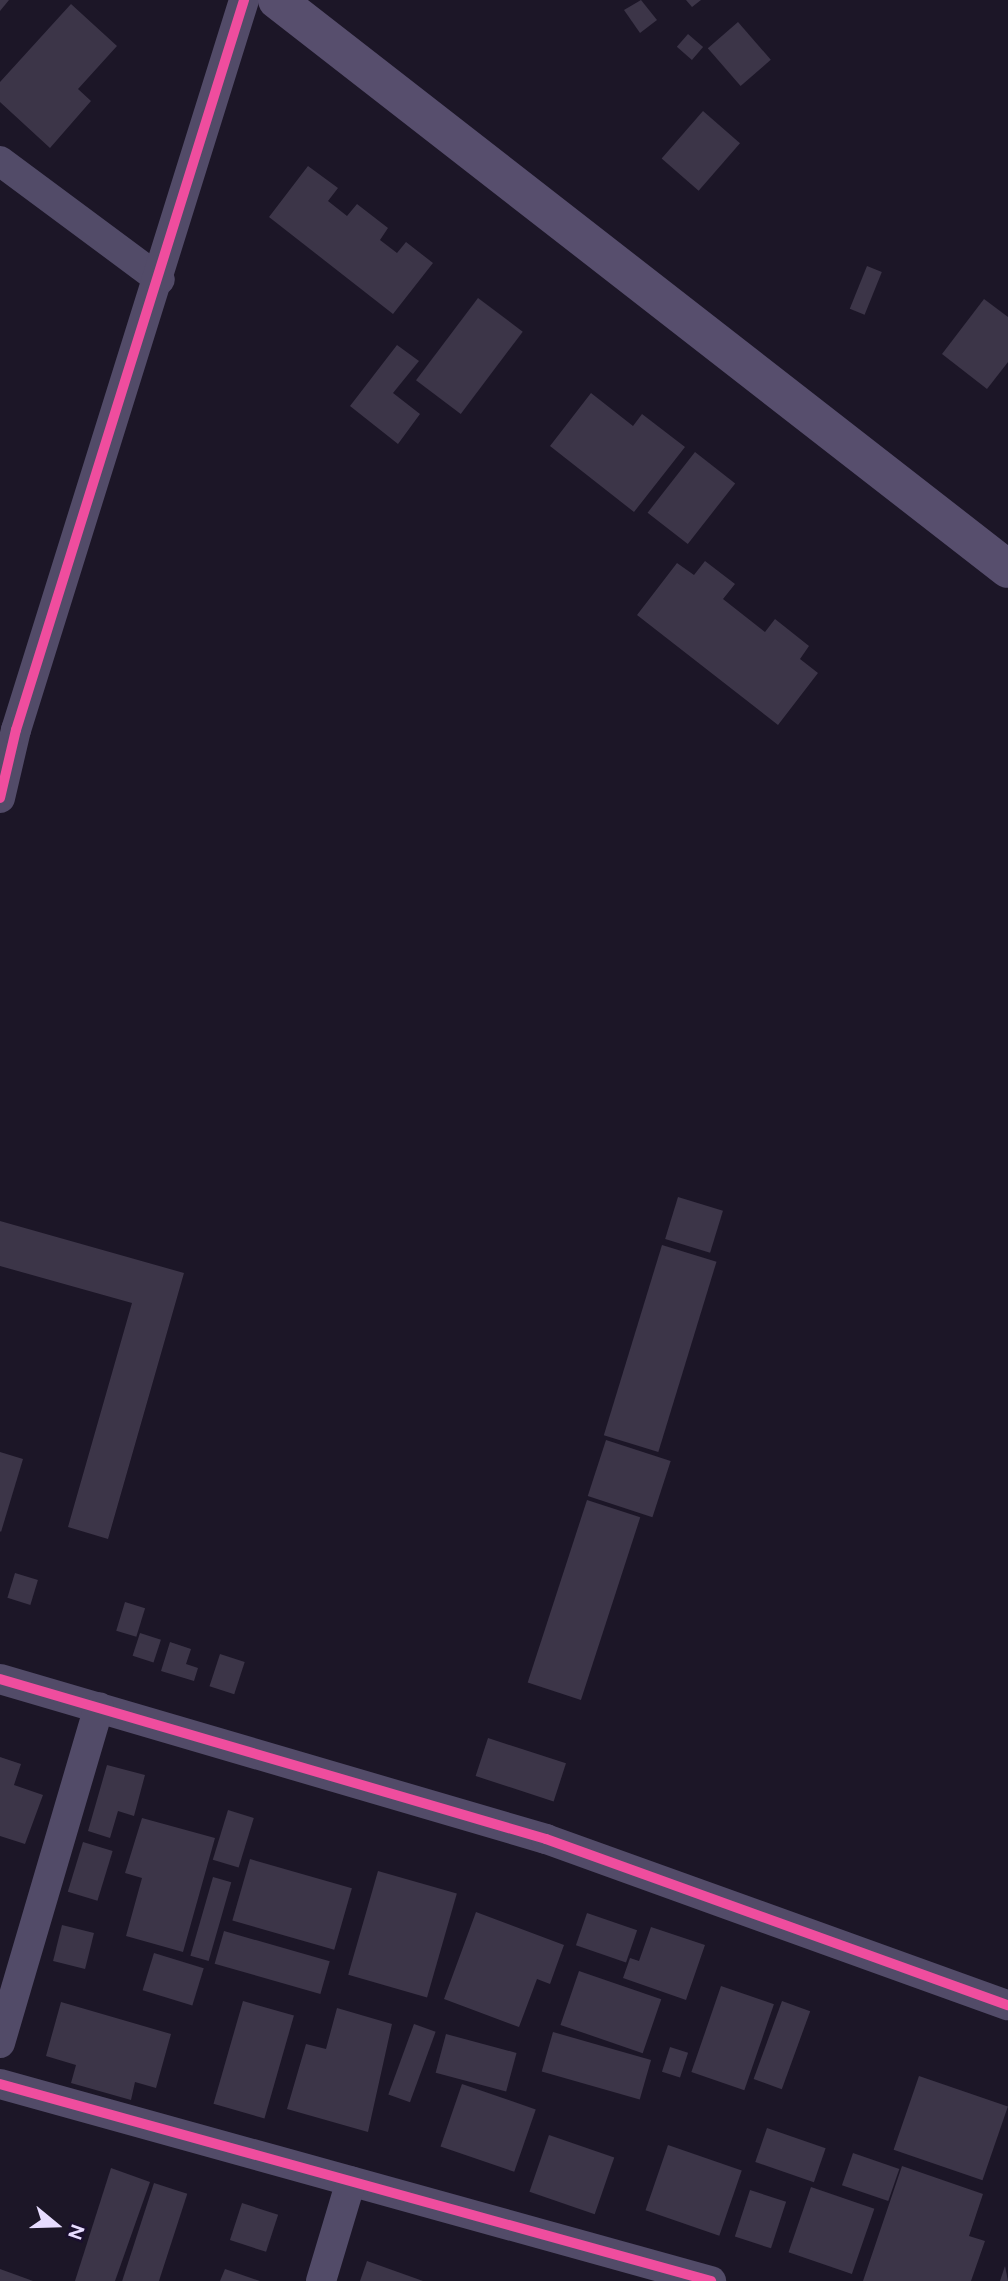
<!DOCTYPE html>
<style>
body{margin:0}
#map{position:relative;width:1008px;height:2281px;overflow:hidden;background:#1c1627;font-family:Figtree,sans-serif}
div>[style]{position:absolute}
.building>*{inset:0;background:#3c3548;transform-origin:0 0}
.street>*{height:30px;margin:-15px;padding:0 15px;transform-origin:15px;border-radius:15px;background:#524b68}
.secondary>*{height:38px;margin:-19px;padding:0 19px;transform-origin:19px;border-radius:19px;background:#574e6d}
.cycleway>*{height:10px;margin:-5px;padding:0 5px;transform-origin:5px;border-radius:5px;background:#ef4d9e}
span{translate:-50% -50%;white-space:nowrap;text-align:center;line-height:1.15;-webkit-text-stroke:5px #1a0f2e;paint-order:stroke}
.north{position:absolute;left:21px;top:2190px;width:70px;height:70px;-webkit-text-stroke:5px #1a0f2e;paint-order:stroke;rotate:109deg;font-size:19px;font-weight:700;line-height:28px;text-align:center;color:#e7dcff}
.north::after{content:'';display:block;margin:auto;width:24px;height:32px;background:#e7dcff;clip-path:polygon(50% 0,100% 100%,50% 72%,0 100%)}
</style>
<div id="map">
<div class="building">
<div style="clip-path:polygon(0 0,9px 0,0 11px)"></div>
<div style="clip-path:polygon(641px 0,657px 20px,640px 33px,624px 10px)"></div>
<div style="clip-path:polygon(686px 0,701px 0,692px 7px)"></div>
<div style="clip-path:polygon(71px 4px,117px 46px,78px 89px,91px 101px,50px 148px,0 102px,0 82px)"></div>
<div style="left:738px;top:22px;width:50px;height:40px;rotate:49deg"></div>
<div style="left:688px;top:34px;width:20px;height:17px;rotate:41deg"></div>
<div style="left:703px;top:111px;width:49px;height:63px;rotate:41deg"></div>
<div style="clip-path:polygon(308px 166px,338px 188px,328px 201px,347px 216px,357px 204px,388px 228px,380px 240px,397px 253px,406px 242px,433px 263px,393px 314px,269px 217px)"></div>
<div style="left:867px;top:266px;width:16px;height:46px;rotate:22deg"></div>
<div style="left:478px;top:298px;width:56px;height:103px;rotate:37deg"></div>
<div style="clip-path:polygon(984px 299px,1008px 317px,1008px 362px,987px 389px,942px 354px)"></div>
<div style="clip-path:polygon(397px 345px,419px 361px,393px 393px,420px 414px,398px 444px,350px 406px)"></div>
<div style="clip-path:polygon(591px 393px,633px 426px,642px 414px,685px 447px,634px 512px,550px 446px)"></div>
<div style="left:695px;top:452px;width:51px;height:77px;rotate:38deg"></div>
<div style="clip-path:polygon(705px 561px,735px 584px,723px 599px,765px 632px,775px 619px,809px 646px,800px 659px,818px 673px,778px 725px,637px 615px,677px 563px,694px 575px)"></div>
<div style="left:678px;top:1197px;width:47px;height:44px;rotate:17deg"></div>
<div style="clip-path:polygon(0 1221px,184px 1273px,108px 1539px,68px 1527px,132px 1303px,0 1266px)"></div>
<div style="left:662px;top:1245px;width:57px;height:199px;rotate:17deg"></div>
<div style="left:606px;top:1440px;width:68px;height:59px;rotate:18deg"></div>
<div style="clip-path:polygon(0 1452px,23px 1459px,1px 1532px,0 1531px)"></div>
<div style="left:587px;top:1500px;width:56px;height:192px;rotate:18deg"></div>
<div style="left:15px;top:1573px;width:24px;height:26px;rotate:17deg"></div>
<div style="left:125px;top:1602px;width:21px;height:30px;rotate:17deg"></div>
<div style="left:140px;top:1633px;width:22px;height:24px;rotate:18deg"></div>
<div style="clip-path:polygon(170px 1642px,191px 1649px,186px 1664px,198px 1668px,194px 1681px,161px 1671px)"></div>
<div style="left:220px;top:1654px;width:26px;height:34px;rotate:18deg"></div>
<div style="left:488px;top:1738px;width:82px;height:40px;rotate:18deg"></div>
<div style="clip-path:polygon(0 1757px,21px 1764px,14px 1785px,43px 1795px,25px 1844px,0 1836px)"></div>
<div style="clip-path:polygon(107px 1765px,145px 1775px,134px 1816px,118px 1811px,110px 1838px,88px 1831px)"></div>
<div style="left:228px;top:1810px;width:27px;height:52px;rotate:17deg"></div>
<div style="clip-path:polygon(142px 1818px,215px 1838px,183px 1952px,126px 1936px,142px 1878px,125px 1873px)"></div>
<div style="left:83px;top:1842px;width:31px;height:52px;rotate:17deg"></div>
<div style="left:250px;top:1859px;width:106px;height:64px;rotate:16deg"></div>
<div style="left:378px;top:1871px;width:82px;height:108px;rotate:16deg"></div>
<div style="left:213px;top:1877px;width:19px;height:82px;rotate:16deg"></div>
<div style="clip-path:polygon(476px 1912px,564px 1945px,550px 1984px,537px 1979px,519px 2027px,444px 1999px)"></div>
<div style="left:587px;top:1913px;width:53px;height:34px;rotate:19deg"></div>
<div style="left:62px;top:1925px;width:33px;height:37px;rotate:14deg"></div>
<div style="clip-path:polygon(651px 1927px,705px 1945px,686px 2000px,623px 1978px,630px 1958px,639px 1961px)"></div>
<div style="left:224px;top:1931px;width:110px;height:34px;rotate:16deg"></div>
<div style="left:154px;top:1953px;width:52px;height:39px;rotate:17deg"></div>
<div style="left:579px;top:1971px;width:87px;height:57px;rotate:19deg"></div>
<div style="left:721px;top:1986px;width:56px;height:91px;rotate:19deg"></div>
<div style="left:243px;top:2001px;width:53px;height:107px;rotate:16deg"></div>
<div style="left:782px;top:2001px;width:30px;height:83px;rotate:20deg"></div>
<div style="clip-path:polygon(61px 2002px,171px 2034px,156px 2088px,135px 2082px,131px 2100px,71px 2083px,76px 2065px,46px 2056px)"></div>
<div style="clip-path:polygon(337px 2008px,392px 2024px,368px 2132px,287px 2109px,306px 2044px,326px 2049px)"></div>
<div style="left:414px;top:2024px;width:23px;height:75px;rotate:20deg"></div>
<div style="left:553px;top:2032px;width:102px;height:41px;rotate:16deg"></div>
<div style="left:446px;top:2034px;width:73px;height:40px;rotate:15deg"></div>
<div style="left:670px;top:2047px;width:19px;height:26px;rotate:18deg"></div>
<div style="left:919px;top:2076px;width:94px;height:78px;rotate:19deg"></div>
<div style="left:462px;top:2084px;width:78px;height:66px;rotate:19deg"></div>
<div style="left:767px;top:2128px;width:62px;height:36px;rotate:19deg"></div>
<div style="left:549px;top:2135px;width:69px;height:60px;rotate:19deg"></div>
<div style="left:668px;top:2145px;width:78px;height:69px;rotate:19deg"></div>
<div style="left:853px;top:2153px;width:49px;height:34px;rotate:19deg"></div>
<div style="clip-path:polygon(902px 2166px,983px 2194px,969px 2236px,985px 2241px,971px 2281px,863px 2281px)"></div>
<div style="clip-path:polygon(111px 2168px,150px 2182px,115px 2281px,75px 2281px)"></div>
<div style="left:154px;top:2183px;width:35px;height:104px;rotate:18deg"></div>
<div style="left:811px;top:2187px;width:67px;height:69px;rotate:19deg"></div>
<div style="left:750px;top:2190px;width:38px;height:49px;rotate:18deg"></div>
<div style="left:242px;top:2203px;width:38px;height:39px;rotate:18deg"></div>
<div style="clip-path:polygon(367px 2261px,423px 2281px,360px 2281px)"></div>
<div style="clip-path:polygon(1005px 2266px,1008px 2281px,1000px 2281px)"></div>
<div style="clip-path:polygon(0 2269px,33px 2281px,0 2281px)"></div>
<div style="clip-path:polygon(225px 2269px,260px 2281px,220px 2281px)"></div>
</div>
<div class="street">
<div style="left:0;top:161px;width:199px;rotate:36.6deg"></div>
<div style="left:0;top:798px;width:70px;rotate:-76.8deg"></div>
<div style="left:16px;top:730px;width:765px;rotate:-72.65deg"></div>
<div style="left:0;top:1679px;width:569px;rotate:16.33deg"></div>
<div style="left:546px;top:1839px;width:491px;rotate:19.8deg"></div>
<div style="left:0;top:2043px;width:350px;rotate:-73.6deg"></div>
<div style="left:0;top:2084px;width:738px;rotate:15.49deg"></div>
<div style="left:321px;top:2281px;width:104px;rotate:-73.3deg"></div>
</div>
<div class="secondary">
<div style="left:277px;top:0;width:926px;rotate:37.9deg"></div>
</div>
<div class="cycleway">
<div style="left:0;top:798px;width:70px;rotate:-76.8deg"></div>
<div style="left:16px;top:730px;width:765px;rotate:-72.65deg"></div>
<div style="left:0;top:1679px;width:569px;rotate:16.33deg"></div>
<div style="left:546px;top:1839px;width:491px;rotate:19.8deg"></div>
<div style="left:0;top:2084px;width:738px;rotate:15.49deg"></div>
</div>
<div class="north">N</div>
</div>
